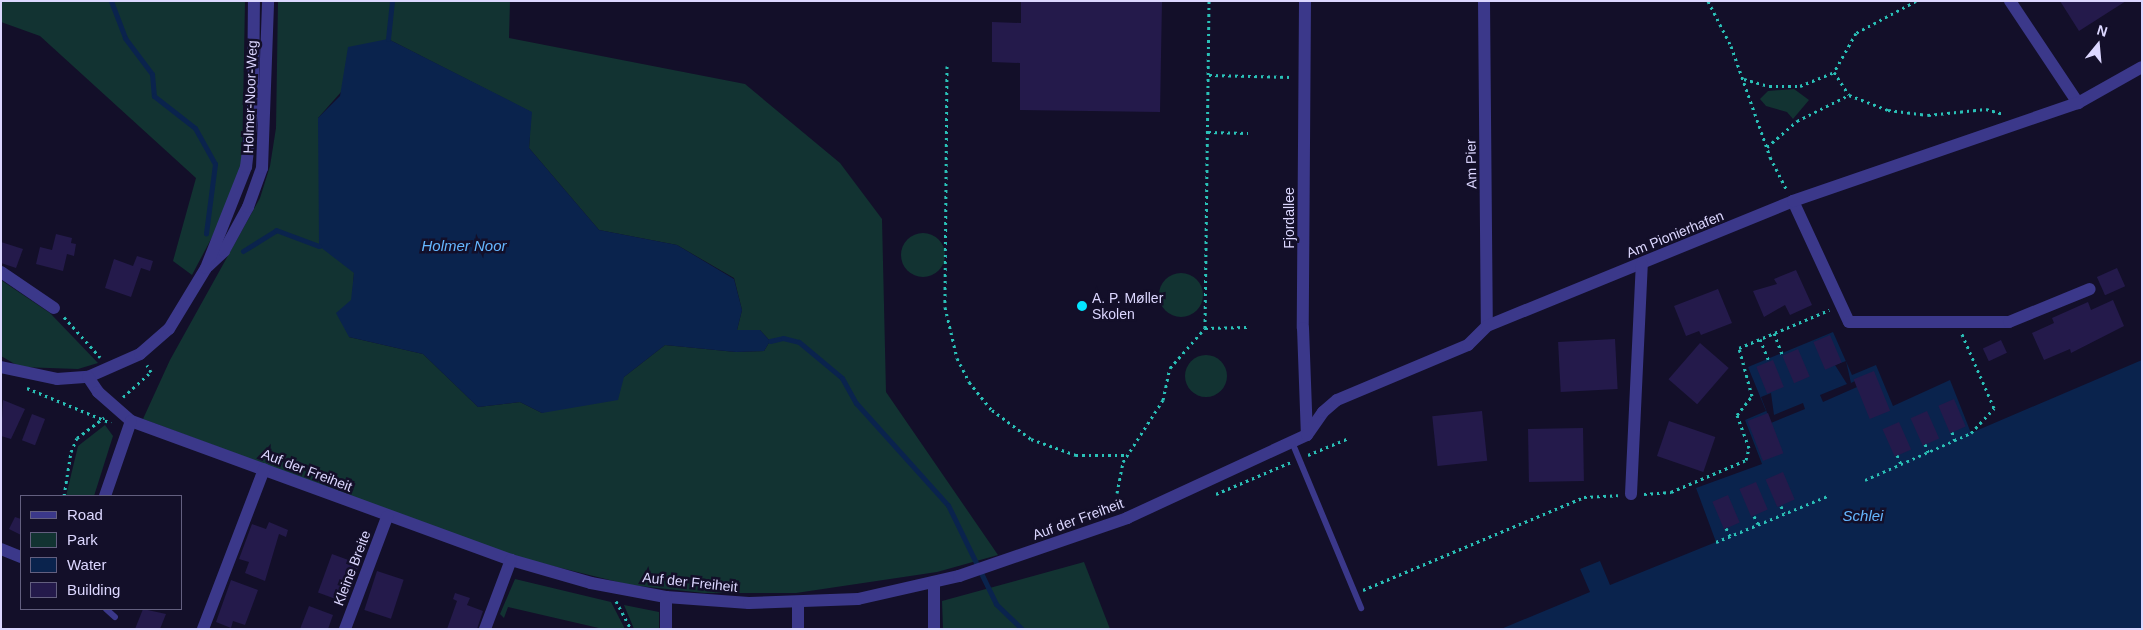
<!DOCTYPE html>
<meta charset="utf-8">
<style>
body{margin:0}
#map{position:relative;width:2143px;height:630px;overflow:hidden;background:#130f29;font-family:Arial,sans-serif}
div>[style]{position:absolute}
.green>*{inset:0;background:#123332}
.round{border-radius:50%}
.water>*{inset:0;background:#0a234d}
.pier>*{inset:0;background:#130f29}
.stream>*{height:5px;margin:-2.5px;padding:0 2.5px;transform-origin:2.5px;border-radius:2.5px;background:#0a234d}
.building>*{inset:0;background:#241a4b;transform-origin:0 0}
.path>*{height:3px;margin-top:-1.5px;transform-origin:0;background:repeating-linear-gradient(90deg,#2ac0b7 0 2.5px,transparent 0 6.5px)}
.lane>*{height:6px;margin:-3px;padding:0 3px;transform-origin:3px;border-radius:3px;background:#3b388a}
.street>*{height:12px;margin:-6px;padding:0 6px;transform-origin:6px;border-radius:6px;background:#3b388a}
.dots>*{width:14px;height:14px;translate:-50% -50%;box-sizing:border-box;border:2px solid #130f29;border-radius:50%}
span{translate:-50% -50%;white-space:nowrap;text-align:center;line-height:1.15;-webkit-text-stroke:5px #130f29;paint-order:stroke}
.street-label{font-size:14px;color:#dcd7ff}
.poi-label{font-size:14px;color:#dcd7ff}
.left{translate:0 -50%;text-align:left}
.water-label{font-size:15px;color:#65b7ff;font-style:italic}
.frame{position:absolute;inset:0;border:2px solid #dcd7ff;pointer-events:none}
.legend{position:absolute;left:20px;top:495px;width:162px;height:115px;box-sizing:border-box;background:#130f29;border:1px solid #635f7f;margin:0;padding:6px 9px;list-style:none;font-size:15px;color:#dcd7ff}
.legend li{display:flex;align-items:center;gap:10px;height:25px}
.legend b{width:25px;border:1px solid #635f7f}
.north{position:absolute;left:2073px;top:20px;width:50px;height:50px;-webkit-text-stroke:4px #130f29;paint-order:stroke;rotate:17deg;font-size:14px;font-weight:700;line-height:20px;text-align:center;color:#dcd7ff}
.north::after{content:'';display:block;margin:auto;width:18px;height:22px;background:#dcd7ff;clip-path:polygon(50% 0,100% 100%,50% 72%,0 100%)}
</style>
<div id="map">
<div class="green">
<div style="clip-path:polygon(1px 1px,245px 1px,242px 165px,229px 205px,192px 275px,173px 261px,196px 178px,40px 36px,1px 22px)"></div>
<div style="clip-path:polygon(evenodd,278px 1px,510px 1px,509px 38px,745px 84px,840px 163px,882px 219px,886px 392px,998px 555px,937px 572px,796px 593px,704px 593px,630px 585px,508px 555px,143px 419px,170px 360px,260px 198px,270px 166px,276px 128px,278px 1px,388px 39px,531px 112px,529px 148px,599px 230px,677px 245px,734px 278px,742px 310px,737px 330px,760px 330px,770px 341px,764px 351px,736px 352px,665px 345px,624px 377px,542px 413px,520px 402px,478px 407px,423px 354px,349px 337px,354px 273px,318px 118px,388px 39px)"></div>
<div style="clip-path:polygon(1794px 89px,1809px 100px,1793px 119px,1787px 112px,1766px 106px,1760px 99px,1768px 91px)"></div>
<div class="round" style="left:901px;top:233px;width:44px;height:44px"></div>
<div class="round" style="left:1159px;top:273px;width:44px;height:44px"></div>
<div style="clip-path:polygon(1px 280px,50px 313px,98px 363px,78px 369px,20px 367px,1px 356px)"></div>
<div class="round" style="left:1185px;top:355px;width:42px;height:42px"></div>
<div style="clip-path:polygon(105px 425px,113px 436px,94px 496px,66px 496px,78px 446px)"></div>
<div style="clip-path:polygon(1084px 562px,1110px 629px,943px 629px,942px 601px)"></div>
<div style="clip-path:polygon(515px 579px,611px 602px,625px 629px,603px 629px,508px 607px,504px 618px,500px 614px)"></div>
<div style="clip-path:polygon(624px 605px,659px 612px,659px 629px,634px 629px)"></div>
</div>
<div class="water">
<div style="clip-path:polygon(388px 39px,532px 112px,529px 148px,599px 230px,677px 245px,734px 279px,742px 310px,737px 330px,760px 330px,770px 341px,764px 351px,736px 352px,665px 345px,624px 377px,618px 400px,542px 413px,520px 402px,478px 407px,423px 354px,349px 337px,336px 313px,351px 300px,354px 273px,319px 246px,318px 118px,340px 96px,348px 47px)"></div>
<div style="clip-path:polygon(1833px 332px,1852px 375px,1876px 365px,1893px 406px,1950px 380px,1971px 433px,2142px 360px,2142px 629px,1501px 629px,1590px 592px,1580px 569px,1600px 561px,1610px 585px,1716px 542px,1696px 488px,1762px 464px,1745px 420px,1766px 411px,1748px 367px)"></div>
</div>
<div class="pier">
<div style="clip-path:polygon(1846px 361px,1851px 383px,1855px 381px,1857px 387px,1823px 402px,1820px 395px,1847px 384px,1835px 365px)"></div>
<div style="clip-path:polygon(1771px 393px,1774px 415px,1803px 403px,1805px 409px,1771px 423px,1761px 397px)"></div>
</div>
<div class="stream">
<div style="left:111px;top:1px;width:40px;rotate:69deg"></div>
<div style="left:125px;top:38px;width:45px;rotate:53.1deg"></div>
<div style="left:152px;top:74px;width:22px;rotate:85deg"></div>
<div style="left:154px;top:96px;width:52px;rotate:38deg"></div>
<div style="left:195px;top:128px;width:41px;rotate:60.9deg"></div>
<div style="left:215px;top:164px;width:70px;rotate:97.4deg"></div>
<div style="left:388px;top:39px;width:38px;rotate:-84deg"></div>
<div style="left:243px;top:251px;width:39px;rotate:-32deg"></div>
<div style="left:276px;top:230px;width:46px;rotate:20.4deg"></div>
<div style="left:770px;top:341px;width:13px;rotate:-13deg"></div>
<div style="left:783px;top:338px;width:16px;rotate:14deg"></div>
<div style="left:799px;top:342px;width:56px;rotate:39.9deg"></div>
<div style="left:842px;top:378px;width:29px;rotate:61deg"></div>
<div style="left:856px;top:403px;width:137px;rotate:48deg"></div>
<div style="left:948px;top:505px;width:110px;rotate:64.1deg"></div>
<div style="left:996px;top:604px;width:36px;rotate:44deg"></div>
</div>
<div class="building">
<div style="clip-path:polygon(1021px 1px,1162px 1px,1160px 112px,1020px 110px,1020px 63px,992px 62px,992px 22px,1021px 23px)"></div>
<div style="clip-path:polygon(2060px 1px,2126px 1px,2079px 31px)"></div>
<div style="clip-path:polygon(56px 234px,72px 238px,71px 243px,76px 244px,74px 256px,67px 254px,63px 271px,36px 264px,40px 247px,52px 250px)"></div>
<div style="clip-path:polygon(1px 242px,23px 249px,16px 268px,1px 263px)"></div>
<div style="clip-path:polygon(137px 256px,153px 261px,150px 271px,141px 268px,131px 297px,105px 288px,114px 259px,133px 266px)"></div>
<div style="left:2117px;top:268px;width:20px;height:22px;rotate:66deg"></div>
<div style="clip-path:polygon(1796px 270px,1812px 305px,1790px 315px,1785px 305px,1764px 317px,1753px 291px,1777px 284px,1774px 279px)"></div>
<div style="clip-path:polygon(1718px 289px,1732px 323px,1701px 335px,1699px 331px,1686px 336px,1674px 306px)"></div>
<div style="clip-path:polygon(2113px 300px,2124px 326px,2071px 353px,2070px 349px,2044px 360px,2032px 333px,2054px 323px,2052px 318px,2088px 302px,2091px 310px)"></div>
<div style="left:1830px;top:335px;width:30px;height:18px;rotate:67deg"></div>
<div style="left:1615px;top:339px;width:50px;height:57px;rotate:87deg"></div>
<div style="left:2001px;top:340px;width:14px;height:20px;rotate:65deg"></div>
<div style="left:1700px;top:343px;width:38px;height:48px;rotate:41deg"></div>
<div style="left:1798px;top:349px;width:30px;height:17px;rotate:67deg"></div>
<div style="left:1773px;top:360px;width:29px;height:18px;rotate:68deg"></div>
<div style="left:1874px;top:371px;width:43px;height:22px;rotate:68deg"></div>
<div style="left:1954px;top:399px;width:30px;height:17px;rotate:67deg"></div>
<div style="clip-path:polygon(3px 400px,25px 409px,11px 439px,1px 436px)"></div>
<div style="left:1482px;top:411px;width:50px;height:50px;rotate:84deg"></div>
<div style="left:1927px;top:411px;width:30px;height:18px;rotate:66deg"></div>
<div style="left:1768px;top:413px;width:43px;height:22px;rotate:69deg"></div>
<div style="left:32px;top:414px;width:14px;height:28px;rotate:21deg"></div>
<div style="left:1669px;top:421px;width:49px;height:37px;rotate:19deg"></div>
<div style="left:1899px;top:422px;width:30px;height:18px;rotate:66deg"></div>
<div style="left:1583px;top:428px;width:53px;height:55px;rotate:89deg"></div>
<div style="left:1783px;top:472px;width:30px;height:19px;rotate:67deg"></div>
<div style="left:1756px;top:482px;width:30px;height:18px;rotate:67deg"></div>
<div style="left:1728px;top:495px;width:30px;height:17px;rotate:67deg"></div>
<div style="clip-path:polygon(15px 517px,21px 519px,21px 535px,9px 529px)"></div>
<div style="clip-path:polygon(269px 522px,288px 530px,286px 537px,279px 534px,265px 581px,245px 573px,249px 562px,239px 559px,252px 524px,266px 529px)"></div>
<div style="left:332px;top:554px;width:29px;height:41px;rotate:20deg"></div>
<div style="left:377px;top:571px;width:28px;height:41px;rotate:18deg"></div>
<div style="clip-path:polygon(231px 580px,258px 590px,245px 625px,233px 621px,231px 628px,216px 622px)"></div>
<div style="clip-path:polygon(455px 593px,470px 598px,467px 605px,483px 611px,477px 629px,447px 629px,457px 601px,453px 599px)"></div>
<div style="clip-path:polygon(309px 606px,333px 615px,328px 629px,300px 629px)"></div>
<div style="clip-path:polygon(143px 609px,166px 614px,160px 629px,135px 629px)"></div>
</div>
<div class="path">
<div style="left:1708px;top:1px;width:51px;rotate:62.9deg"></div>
<div style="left:1731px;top:46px;width:118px;rotate:70.6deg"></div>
<div style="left:1770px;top:157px;width:37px;rotate:63deg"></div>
<div style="left:1916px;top:1px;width:68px;rotate:151.9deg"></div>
<div style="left:1856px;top:33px;width:45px;rotate:119.4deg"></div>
<div style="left:1834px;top:72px;width:27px;rotate:57deg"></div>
<div style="left:1849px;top:95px;width:42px;rotate:21deg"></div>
<div style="left:1888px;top:110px;width:40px;rotate:7.1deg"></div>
<div style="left:1928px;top:115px;width:58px;rotate:-5.9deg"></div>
<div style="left:1986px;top:109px;width:18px;rotate:16deg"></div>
<div style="left:947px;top:66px;width:241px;rotate:90.5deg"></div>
<div style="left:945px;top:307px;width:52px;rotate:76.8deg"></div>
<div style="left:957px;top:358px;width:27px;rotate:63deg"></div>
<div style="left:969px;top:382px;width:36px;rotate:51deg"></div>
<div style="left:992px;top:410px;width:49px;rotate:36.6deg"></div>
<div style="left:1031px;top:439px;width:48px;rotate:19.6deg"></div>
<div style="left:1076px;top:455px;width:50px"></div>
<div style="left:1209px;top:75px;width:82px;rotate:1.4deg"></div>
<div style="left:1744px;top:79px;width:26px;rotate:16deg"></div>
<div style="left:1769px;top:86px;width:31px"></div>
<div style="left:1800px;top:86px;width:37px;rotate:-22deg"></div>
<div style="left:1208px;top:132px;width:40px;rotate:1.4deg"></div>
<div style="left:1767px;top:147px;width:40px;rotate:-41deg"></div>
<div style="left:1797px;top:121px;width:58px;rotate:-26.6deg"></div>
<div style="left:64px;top:317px;width:54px;rotate:48deg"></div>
<div style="left:1205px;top:328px;width:42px;rotate:-1.4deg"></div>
<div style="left:1774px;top:333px;width:25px;rotate:69deg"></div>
<div style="left:1760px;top:339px;width:24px;rotate:68deg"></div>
<div style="left:27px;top:388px;width:91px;rotate:22.6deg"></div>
<div style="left:123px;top:397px;width:38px;rotate:-42deg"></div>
<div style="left:151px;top:372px;width:8px;rotate:-120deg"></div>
<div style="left:1952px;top:432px;width:9px;rotate:72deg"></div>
<div style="left:1925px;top:444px;width:9px;rotate:69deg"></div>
<div style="left:1308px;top:455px;width:44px;rotate:-22.5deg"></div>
<div style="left:1897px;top:455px;width:10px;rotate:66deg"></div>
<div style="left:1865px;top:480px;width:116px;rotate:-23.9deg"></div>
<div style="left:1971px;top:433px;width:34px;rotate:-47deg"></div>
<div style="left:1994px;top:408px;width:81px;rotate:-113.4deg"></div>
<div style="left:1216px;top:494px;width:82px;rotate:-23.1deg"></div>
<div style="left:1644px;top:494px;width:27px;rotate:-4deg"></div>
<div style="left:1671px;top:492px;width:82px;rotate:-23.1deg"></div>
<div style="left:1746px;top:460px;width:12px;rotate:-76deg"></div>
<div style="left:1749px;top:448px;width:35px;rotate:-110deg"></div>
<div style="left:1737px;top:415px;width:24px;rotate:-52deg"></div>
<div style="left:1752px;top:396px;width:50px;rotate:-105.2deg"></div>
<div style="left:1739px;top:348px;width:98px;rotate:-22.9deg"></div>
<div style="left:64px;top:496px;width:45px;rotate:-81deg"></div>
<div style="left:71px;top:452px;width:15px;rotate:-67deg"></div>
<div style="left:77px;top:438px;width:34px;rotate:-37deg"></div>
<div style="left:1122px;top:505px;width:13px;rotate:-113deg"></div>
<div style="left:1117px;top:493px;width:32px;rotate:-79deg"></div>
<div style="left:1123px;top:462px;width:74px;rotate:-57.2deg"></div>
<div style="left:1163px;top:400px;width:33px;rotate:-78deg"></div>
<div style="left:1170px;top:368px;width:53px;rotate:-48.8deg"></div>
<div style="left:1205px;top:328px;width:327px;rotate:-89.3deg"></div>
<div style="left:1781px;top:506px;width:8px;rotate:67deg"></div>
<div style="left:1754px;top:516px;width:9px;rotate:63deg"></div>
<div style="left:1726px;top:528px;width:9px;rotate:63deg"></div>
<div style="left:1716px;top:542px;width:123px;rotate:-22.4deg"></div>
<div style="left:1363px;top:590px;width:240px;rotate:-22.8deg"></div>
<div style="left:1584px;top:497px;width:34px;rotate:-3deg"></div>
<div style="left:616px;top:601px;width:32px;rotate:62deg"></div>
</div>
<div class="lane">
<div style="left:1292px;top:442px;width:180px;rotate:67.4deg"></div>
<div style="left:106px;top:609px;width:12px;rotate:42deg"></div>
</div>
<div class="street">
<div style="left:1305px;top:1px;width:327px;rotate:90.4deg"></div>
<div style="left:1303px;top:328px;width:107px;rotate:87.9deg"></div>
<div style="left:1484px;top:1px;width:325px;rotate:89.5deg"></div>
<div style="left:2010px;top:1px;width:123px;rotate:56.3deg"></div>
<div style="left:2078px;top:103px;width:73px;rotate:-29.4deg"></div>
<div style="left:1793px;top:201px;width:133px;rotate:65.2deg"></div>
<div style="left:1849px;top:322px;width:160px"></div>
<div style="left:2009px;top:322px;width:87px;rotate:-22.2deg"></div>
<div style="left:208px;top:266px;width:22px;rotate:-43deg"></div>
<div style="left:224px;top:251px;width:50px;rotate:-61.4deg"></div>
<div style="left:248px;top:207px;width:41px;rotate:-70.3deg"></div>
<div style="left:262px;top:168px;width:167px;rotate:-87.9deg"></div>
<div style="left:1px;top:272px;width:64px;rotate:34.2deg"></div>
<div style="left:1px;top:367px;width:57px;rotate:12.1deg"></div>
<div style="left:57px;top:379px;width:31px;rotate:-4deg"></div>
<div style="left:88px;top:377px;width:57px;rotate:-23.9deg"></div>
<div style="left:140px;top:354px;width:38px;rotate:-41deg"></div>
<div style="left:169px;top:329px;width:71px;rotate:-58.8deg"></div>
<div style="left:206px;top:268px;width:109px;rotate:-68.4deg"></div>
<div style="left:246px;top:167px;width:59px;rotate:-83.2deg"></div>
<div style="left:253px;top:108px;width:107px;rotate:-89.5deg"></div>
<div style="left:88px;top:377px;width:18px;rotate:56deg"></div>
<div style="left:98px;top:392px;width:44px;rotate:41.3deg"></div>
<div style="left:131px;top:421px;width:405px;rotate:20.1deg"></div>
<div style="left:511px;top:560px;width:83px;rotate:16deg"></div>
<div style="left:591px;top:583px;width:76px;rotate:10.6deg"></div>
<div style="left:666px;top:597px;width:83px;rotate:4.1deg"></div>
<div style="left:749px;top:603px;width:109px;rotate:-2.1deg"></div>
<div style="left:858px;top:599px;width:104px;rotate:-12.8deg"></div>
<div style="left:959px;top:576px;width:178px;rotate:-19deg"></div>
<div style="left:1127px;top:518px;width:198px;rotate:-24.8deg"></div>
<div style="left:1307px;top:435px;width:28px;rotate:-55deg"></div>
<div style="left:1323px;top:412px;width:18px;rotate:-41deg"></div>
<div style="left:1337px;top:400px;width:142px;rotate:-22.8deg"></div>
<div style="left:1468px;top:345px;width:27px;rotate:-45deg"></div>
<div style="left:1487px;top:326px;width:331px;rotate:-22.2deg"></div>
<div style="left:1793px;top:201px;width:301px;rotate:-19deg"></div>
<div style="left:1631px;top:494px;width:230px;rotate:-87.3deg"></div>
<div style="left:105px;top:496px;width:79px;rotate:-70.9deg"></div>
<div style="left:1px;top:549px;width:22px;rotate:22deg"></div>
<div style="left:934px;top:582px;width:47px;rotate:90deg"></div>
<div style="left:798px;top:603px;width:26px;rotate:90deg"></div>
<div style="left:203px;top:629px;width:171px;rotate:-69.1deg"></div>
<div style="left:345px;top:629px;width:120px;rotate:-69.4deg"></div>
<div style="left:485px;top:629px;width:74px;rotate:-69.4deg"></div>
<div style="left:666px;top:629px;width:32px;rotate:-90deg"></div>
</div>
<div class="dots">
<div style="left:1082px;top:306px;background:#03e5ff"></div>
</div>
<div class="street-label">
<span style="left:250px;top:97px;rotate:-88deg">Holmer-Noor-Weg</span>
<span style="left:1471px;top:164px;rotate:-91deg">Am Pier</span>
<span style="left:1289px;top:218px;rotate:-90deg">Fjordallee</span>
<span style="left:1675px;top:234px;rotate:-22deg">Am Pionierhafen</span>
<span style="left:307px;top:470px;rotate:21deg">Auf der Freiheit</span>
<span style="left:1078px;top:519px;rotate:-20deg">Auf der Freiheit</span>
<span style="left:352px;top:568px;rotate:-69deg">Kleine Breite</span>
<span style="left:690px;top:582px;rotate:6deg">Auf der Freiheit</span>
</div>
<div class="poi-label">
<span class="left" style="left:1092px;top:306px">A. P. Møller<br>Skolen</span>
</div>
<div class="water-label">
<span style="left:464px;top:246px">Holmer Noor</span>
<span style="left:1863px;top:516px">Schlei</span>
</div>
<div class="frame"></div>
<ul class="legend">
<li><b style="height:6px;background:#3b388a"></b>Road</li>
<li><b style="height:14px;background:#123332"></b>Park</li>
<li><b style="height:14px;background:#0a234d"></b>Water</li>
<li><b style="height:14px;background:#241a4b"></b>Building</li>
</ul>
<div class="north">N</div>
</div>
